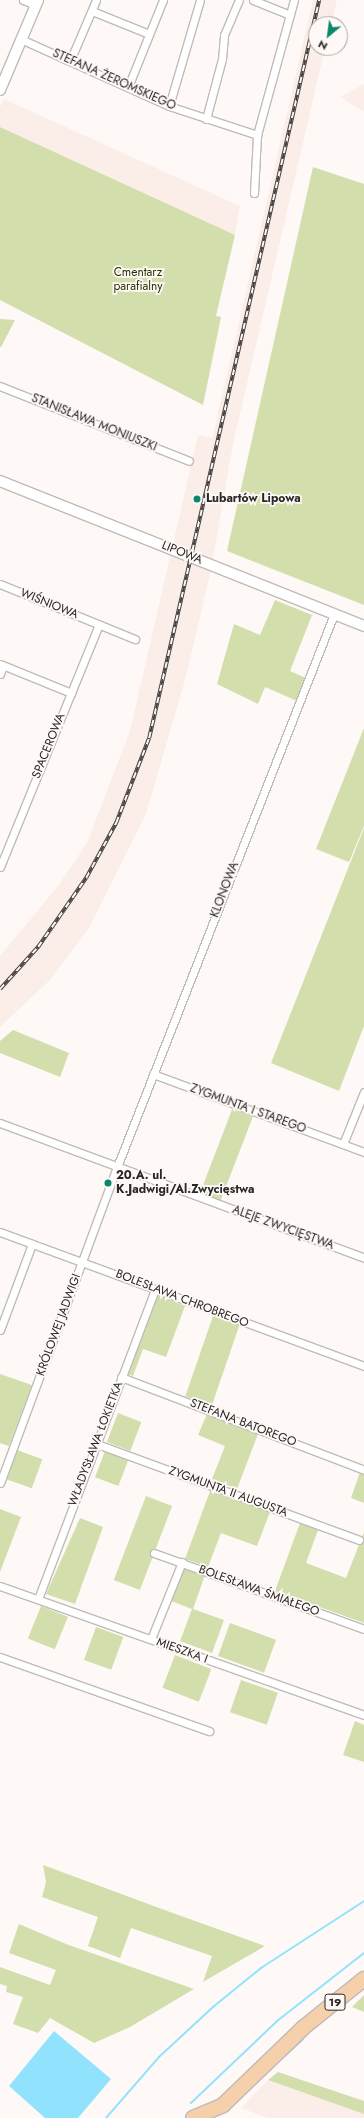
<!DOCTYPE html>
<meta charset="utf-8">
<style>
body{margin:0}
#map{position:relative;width:364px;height:2118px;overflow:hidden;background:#fef9f7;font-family:Jost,sans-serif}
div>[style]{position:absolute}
.built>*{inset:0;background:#fbede7}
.green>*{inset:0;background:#d3dead;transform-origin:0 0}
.water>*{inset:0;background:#91e3fd}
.stream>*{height:2px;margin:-1px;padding:0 1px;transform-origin:1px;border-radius:1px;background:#91e3fd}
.roads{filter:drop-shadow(1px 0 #c1bbb8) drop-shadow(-1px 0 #c1bbb8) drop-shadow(0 1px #c1bbb8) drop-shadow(0 -1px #c1bbb8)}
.street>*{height:7px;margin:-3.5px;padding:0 3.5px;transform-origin:3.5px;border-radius:3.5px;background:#fff}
.secondary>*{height:10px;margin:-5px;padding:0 5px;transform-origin:5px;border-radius:5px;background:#fff}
.highway>*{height:14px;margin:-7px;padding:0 7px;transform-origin:7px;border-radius:7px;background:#f6cfab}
.rail>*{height:3.5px;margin-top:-1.75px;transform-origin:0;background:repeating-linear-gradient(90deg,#fef9f7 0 6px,#454241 0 12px);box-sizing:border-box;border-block:1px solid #454241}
.dots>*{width:11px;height:11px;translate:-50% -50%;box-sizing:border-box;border:2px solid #fef9f7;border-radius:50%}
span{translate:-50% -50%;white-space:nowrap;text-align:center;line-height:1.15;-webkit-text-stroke:3.5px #fef9f7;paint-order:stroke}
.shield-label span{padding:1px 3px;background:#fef9f7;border:1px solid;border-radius:3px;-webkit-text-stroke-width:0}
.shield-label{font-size:11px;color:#2a2726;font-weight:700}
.street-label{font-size:12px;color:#2a2726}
.park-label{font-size:12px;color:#293000}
.poi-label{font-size:12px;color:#2a2726;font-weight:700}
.left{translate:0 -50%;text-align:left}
.north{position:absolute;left:308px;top:16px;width:40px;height:40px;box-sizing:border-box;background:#fef9f7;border:1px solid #a9a5a3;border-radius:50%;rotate:209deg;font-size:11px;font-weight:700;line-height:16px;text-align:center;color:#2a2726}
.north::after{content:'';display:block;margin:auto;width:14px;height:18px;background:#09876a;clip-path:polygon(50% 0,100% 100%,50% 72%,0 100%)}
</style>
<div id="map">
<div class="built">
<div style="clip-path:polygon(313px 0,337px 0,331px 24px,316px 24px,316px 48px,325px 48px,233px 444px,211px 570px,185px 680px,146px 814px,89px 928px,50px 980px,0 1027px,0 956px,58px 886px,87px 843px,130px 731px,198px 435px,212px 438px,213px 435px)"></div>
<div style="clip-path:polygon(364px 84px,364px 112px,340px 97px)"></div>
<div style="clip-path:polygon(4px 99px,240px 206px,235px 235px,0 127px,0 107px)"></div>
<div style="clip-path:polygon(268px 2080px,364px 2114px,364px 2118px,268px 2118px,241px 2108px)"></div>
</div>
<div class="green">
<div style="clip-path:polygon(0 127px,235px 235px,216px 316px,221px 317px,203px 405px,0 300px)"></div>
<div style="clip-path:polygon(313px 167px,364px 184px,364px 605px,227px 551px)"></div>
<div style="clip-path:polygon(0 319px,15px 320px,1px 347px,0 347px)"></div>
<div style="clip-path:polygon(275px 600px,312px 615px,290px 671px,306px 678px,297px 701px,265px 687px,258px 704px,217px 684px,234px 624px,260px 635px)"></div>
<div style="clip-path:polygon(364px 728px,364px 826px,349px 862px,316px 849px)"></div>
<div style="clip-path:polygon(364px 828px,364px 1026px,339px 1091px,271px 1063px)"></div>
<div style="clip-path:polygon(13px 1030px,69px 1053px,60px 1077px,0 1053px,0 1041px)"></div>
<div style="left:233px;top:1107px;width:22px;height:92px;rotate:21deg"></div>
<div style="clip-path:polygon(157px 1295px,185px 1306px,166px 1357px,143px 1349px,133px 1376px,128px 1374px)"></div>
<div style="left:213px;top:1316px;width:28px;height:85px;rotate:19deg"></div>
<div style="clip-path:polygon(0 1374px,32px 1385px,9px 1446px,0 1443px)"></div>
<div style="left:118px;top:1413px;width:25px;height:31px;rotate:21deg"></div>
<div style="clip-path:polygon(207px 1414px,258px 1434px,237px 1489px,212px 1479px,225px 1446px,198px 1435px)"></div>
<div style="left:17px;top:1450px;width:27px;height:31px;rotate:20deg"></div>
<div style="left:105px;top:1451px;width:25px;height:28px;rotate:21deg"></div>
<div style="clip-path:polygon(360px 1472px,364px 1473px,364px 1503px,351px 1498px)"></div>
<div style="clip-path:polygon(210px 1491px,270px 1512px,257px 1546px,221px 1533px,208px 1567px,185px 1559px)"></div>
<div style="left:146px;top:1496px;width:28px;height:90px;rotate:21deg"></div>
<div style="clip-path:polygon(0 1509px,21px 1517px,0 1572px)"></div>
<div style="clip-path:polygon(80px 1518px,103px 1527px,75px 1604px,46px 1594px)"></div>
<div style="clip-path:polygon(300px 1523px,318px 1530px,306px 1563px,346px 1578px,364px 1532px,364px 1623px,275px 1591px)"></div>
<div style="clip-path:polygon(183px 1568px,205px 1575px,193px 1609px,224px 1620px,212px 1653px,180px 1641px,192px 1609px,171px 1601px)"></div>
<div style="left:41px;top:1606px;width:29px;height:35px;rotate:22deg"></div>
<div style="left:230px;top:1623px;width:49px;height:35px;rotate:20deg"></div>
<div style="left:96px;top:1627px;width:29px;height:35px;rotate:20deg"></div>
<div style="left:175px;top:1655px;width:39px;height:35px;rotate:21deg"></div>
<div style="left:241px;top:1680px;width:39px;height:34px;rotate:19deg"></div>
<div style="clip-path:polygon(355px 1721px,364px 1725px,364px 1762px,343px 1755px)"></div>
<div style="clip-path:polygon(43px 1865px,170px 1912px,265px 1946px,203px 1982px,212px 1956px,131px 1928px,120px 1958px,88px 1946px,98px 1917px,42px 1897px,46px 1882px)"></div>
<div style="clip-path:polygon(19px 1924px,66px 1944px,194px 1989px,130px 2027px,94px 2043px,50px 2018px,38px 2033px,13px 2024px,23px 1997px,6px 1992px,7px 1986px,0 1984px,0 1967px,50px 1985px,56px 1970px,9px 1953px)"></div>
<div style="clip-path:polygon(364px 1995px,364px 2012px,352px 2007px)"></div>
<div style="clip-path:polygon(278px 2072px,364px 2101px,364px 2114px,268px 2080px)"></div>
</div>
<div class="water">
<div style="clip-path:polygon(54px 2031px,111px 2079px,78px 2118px,45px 2118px,9px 2086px)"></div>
</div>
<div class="stream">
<div style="left:280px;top:2060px;width:31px;rotate:-42deg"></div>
<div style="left:191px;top:2103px;width:119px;rotate:-43.6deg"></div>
<div style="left:277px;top:2021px;width:110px;rotate:-38deg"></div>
<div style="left:106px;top:2118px;width:81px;rotate:-49deg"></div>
<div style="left:159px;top:2057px;width:74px;rotate:-42.8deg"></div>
<div style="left:213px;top:2007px;width:62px;rotate:-39.1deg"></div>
<div style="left:261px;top:1968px;width:123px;rotate:-33deg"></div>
</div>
<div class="roads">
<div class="street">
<div style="left:23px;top:0;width:14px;rotate:21deg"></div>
<div style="left:253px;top:0;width:40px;rotate:22deg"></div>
<div style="left:92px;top:11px;width:61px;rotate:22deg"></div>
<div style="left:23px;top:40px;width:160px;rotate:24.3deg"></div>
<div style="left:169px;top:106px;width:93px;rotate:18.2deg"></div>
<div style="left:70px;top:61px;width:66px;rotate:-66.9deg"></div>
<div style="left:128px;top:87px;width:94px;rotate:-68.1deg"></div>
<div style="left:169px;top:106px;width:110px;rotate:-73.7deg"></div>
<div style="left:206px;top:119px;width:62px;rotate:-75.1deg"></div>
<div style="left:222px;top:59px;width:24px;rotate:-85deg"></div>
<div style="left:224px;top:35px;width:38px;rotate:-67deg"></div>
<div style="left:254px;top:193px;width:58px;rotate:-87deg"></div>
<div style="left:257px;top:135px;width:140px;rotate:-74.7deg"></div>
<div style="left:0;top:386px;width:203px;rotate:21.6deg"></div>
<div style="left:0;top:584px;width:146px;rotate:22.2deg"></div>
<div style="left:0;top:664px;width:77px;rotate:22.2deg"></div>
<div style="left:0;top:674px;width:9px;rotate:-69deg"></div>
<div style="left:0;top:867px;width:262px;rotate:-67.8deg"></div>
<div style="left:153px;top:1074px;width:225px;rotate:20.3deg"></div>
<div style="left:0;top:1123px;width:388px;rotate:20.3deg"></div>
<div style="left:343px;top:1144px;width:56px;rotate:-68deg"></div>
<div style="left:0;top:1232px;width:388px;rotate:20.2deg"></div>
<div style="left:0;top:1330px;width:92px;rotate:-69.6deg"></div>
<div style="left:121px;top:1377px;width:260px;rotate:20.9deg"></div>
<div style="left:97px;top:1444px;width:279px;rotate:20.1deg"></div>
<div style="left:0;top:1483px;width:337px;rotate:-69.7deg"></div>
<div style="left:117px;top:1167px;width:594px;rotate:-68.57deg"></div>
<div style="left:154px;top:1553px;width:223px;rotate:19.9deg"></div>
<div style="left:0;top:1586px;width:386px;rotate:19.5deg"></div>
<div style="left:38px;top:1599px;width:331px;rotate:-69.3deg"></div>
<div style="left:151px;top:1639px;width:83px;rotate:-68.1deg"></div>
<div style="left:0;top:1657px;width:222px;rotate:19.5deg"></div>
</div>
<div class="secondary">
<div style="left:0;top:90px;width:98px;rotate:-67.1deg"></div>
<div style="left:0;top:481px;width:392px;rotate:21.7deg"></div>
</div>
<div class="highway">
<div style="left:193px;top:2118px;width:33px;rotate:-23deg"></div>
<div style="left:223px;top:2105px;width:112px;rotate:-43.9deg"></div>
<div style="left:304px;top:2027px;width:77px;rotate:-38.7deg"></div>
</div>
</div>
<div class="rail">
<div style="left:0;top:989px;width:57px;rotate:-47.9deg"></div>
<div style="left:38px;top:947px;width:84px;rotate:-55.2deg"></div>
<div style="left:86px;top:878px;width:63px;rotate:-61.4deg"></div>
<div style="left:116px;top:823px;width:91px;rotate:-68.8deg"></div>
<div style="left:149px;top:738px;width:757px;rotate:-77.03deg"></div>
</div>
<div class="dots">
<div style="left:197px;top:499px;background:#09876a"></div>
<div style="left:108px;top:1183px;background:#09876a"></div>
</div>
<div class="shield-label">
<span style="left:335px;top:2002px">19</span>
</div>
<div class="street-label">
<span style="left:114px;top:80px;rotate:24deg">STEFANA ŻEROMSKIEGO</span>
<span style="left:94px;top:423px;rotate:22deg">STANISŁAWA MONIUSZKI</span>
<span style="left:182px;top:553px;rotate:22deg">LIPOWA</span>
<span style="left:49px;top:604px;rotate:22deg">WIŚNIOWA</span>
<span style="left:49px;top:746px;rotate:-68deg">SPACEROWA</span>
<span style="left:225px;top:890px;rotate:-69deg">KLONOWA</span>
<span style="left:248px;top:1109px;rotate:20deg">ZYGMUNTA I STAREGO</span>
<span style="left:283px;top:1228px;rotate:20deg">ALEJE ZWYCIĘSTWA</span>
<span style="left:182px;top:1299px;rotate:21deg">BOLESŁAWA CHROBREGO</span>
<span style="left:59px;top:1325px;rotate:-70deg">KRÓLOWEJ JADWIGI</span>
<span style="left:243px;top:1423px;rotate:21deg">STEFANA BATOREGO</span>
<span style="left:96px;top:1444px;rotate:-69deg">WŁADYSŁAWA ŁOKIETKA</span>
<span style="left:228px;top:1492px;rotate:20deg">ZYGMUNTA II AUGUSTA</span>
<span style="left:259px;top:1591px;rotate:20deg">BOLESŁAWA ŚMIAŁEGO</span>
<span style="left:182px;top:1651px;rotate:20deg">MIESZKA I</span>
</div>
<div class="park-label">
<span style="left:138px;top:280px">Cmentarz<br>parafialny</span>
</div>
<div class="poi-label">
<span class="left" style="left:206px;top:499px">Lubartów Lipowa</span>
<span class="left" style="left:116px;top:1183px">20.A. ul.<br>K.Jadwigi/Al.Zwycięstwa</span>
</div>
<div class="north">N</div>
</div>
